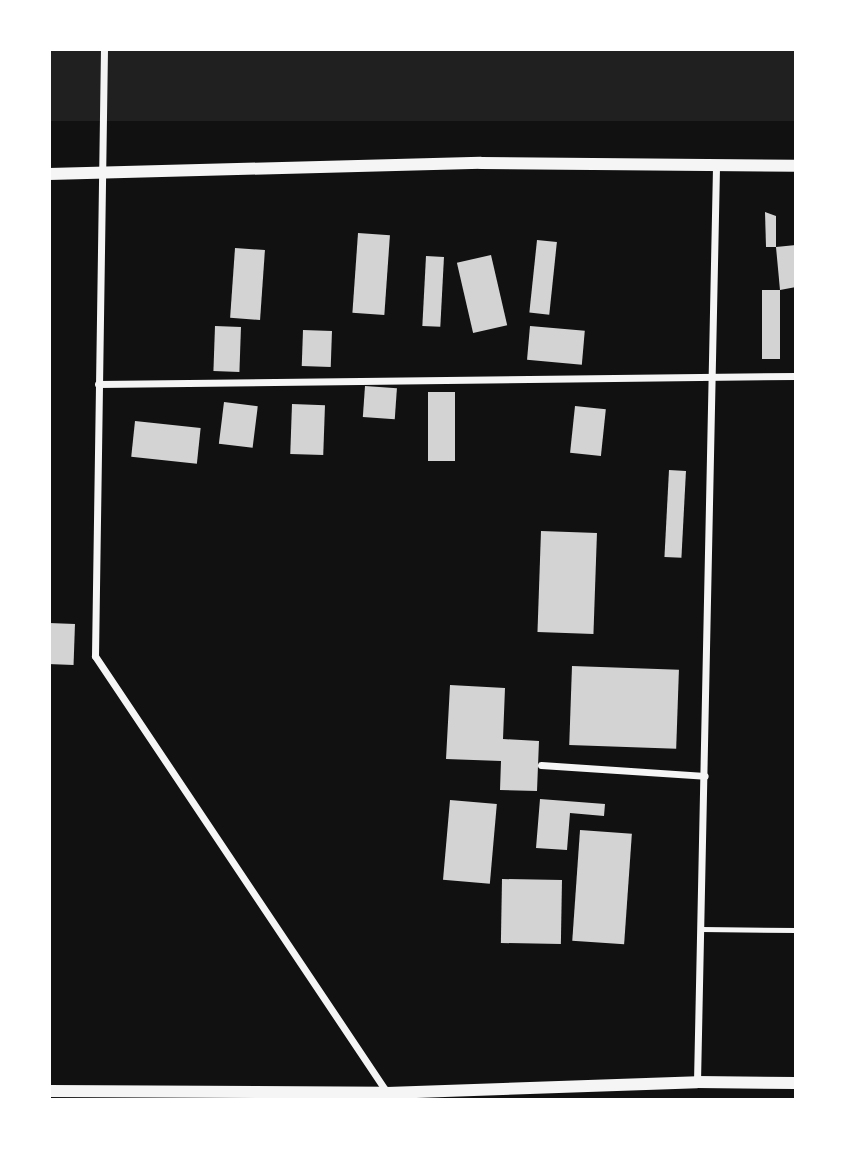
<!DOCTYPE html>
<style>
body{margin:0}
#map{position:relative;width:845px;height:1149px;overflow:hidden;background:#111;font-family:Overpass,sans-serif}
div>[style]{position:absolute}
.green>*{inset:0;background:#202020;transform-origin:0 0}
.building>*{inset:0;background:#d3d3d3;transform-origin:0 0}
.service>*{height:4.5px;margin:-2.25px;padding:0 2.25px;transform-origin:2.25px;border-radius:2.25px;background:#f5f5f5}
.minor>*{height:7px;margin:-3.5px;padding:0 3.5px;transform-origin:3.5px;border-radius:3.5px;background:#f5f5f5}
.tertiary>*{height:12px;margin:-6px;padding:0 6px;transform-origin:6px;border-radius:6px;background:#f5f5f5}
span{translate:-50% -50%;white-space:nowrap;text-align:center;line-height:1.15;-webkit-text-stroke:7px #fff;paint-order:stroke}
.frame{position:absolute;inset:0;border:51px solid #fff;pointer-events:none}
</style>
<div id="map">
<div class="green">
<div style="left:49px;top:49px;width:747px;height:72px"></div>
</div>
<div class="building">
<div style="clip-path:polygon(765px 212px,776px 216px,776px 247px,766px 247px)"></div>
<div style="left:358px;top:233px;width:32px;height:80px;rotate:4deg"></div>
<div style="left:537px;top:240px;width:20px;height:73px;rotate:6deg"></div>
<div style="clip-path:polygon(796px 245px,796px 287px,780px 290px,776px 247px)"></div>
<div style="left:235px;top:248px;width:30px;height:70px;rotate:4deg"></div>
<div style="left:491px;top:255px;width:72px;height:35px;rotate:77deg"></div>
<div style="left:426px;top:256px;width:18px;height:70px;rotate:3deg"></div>
<div style="left:762px;top:290px;width:18px;height:69px"></div>
<div style="left:215px;top:326px;width:26px;height:45px;rotate:2deg"></div>
<div style="left:530px;top:326px;width:55px;height:34px;rotate:5deg"></div>
<div style="left:303px;top:330px;width:29px;height:36px;rotate:2deg"></div>
<div style="left:365px;top:386px;width:32px;height:31px;rotate:4deg"></div>
<div style="left:428px;top:392px;width:27px;height:69px"></div>
<div style="left:224px;top:402px;width:34px;height:42px;rotate:7deg"></div>
<div style="left:292px;top:404px;width:33px;height:50px;rotate:2deg"></div>
<div style="left:575px;top:406px;width:31px;height:47px;rotate:6deg"></div>
<div style="left:135px;top:421px;width:66px;height:36px;rotate:6deg"></div>
<div style="left:669px;top:470px;width:17px;height:87px;rotate:3deg"></div>
<div style="left:541px;top:531px;width:56px;height:101px;rotate:2deg"></div>
<div style="left:49px;top:623px;width:26px;height:41px;rotate:2deg"></div>
<div style="left:572px;top:666px;width:107px;height:79px;rotate:2deg"></div>
<div style="clip-path:polygon(450px 685px,505px 688px,503px 739px,539px 741px,537px 791px,500px 790px,501px 761px,446px 759px)"></div>
<div style="clip-path:polygon(540px 799px,605px 804px,604px 816px,570px 813px,567px 850px,536px 848px)"></div>
<div style="left:450px;top:800px;width:47px;height:80px;rotate:5deg"></div>
<div style="left:580px;top:830px;width:52px;height:111px;rotate:4deg"></div>
<div style="left:502px;top:879px;width:60px;height:64px;rotate:1deg"></div>
</div>
<div class="service">
<div style="left:702px;top:929px;width:94px;rotate:0.6deg"></div>
</div>
<div class="minor">
<div style="left:104px;top:49px;width:607px;rotate:90.85deg"></div>
<div style="left:95px;top:656px;width:534px;rotate:56.22deg"></div>
<div style="left:98px;top:384px;width:698px;rotate:-0.66deg"></div>
<div style="left:541px;top:765px;width:164px;rotate:3.8deg"></div>
<div style="left:697px;top:1082px;width:917px;rotate:-88.81deg"></div>
</div>
<div class="tertiary">
<div style="left:49px;top:174px;width:432px;rotate:-1.5deg"></div>
<div style="left:481px;top:163px;width:315px;rotate:0.5deg"></div>
<div style="left:49px;top:1091px;width:338px;rotate:0.3deg"></div>
<div style="left:387px;top:1093px;width:310px;rotate:-2deg"></div>
<div style="left:697px;top:1082px;width:99px;rotate:0.6deg"></div>
</div>
<div class="frame"></div>
</div>
